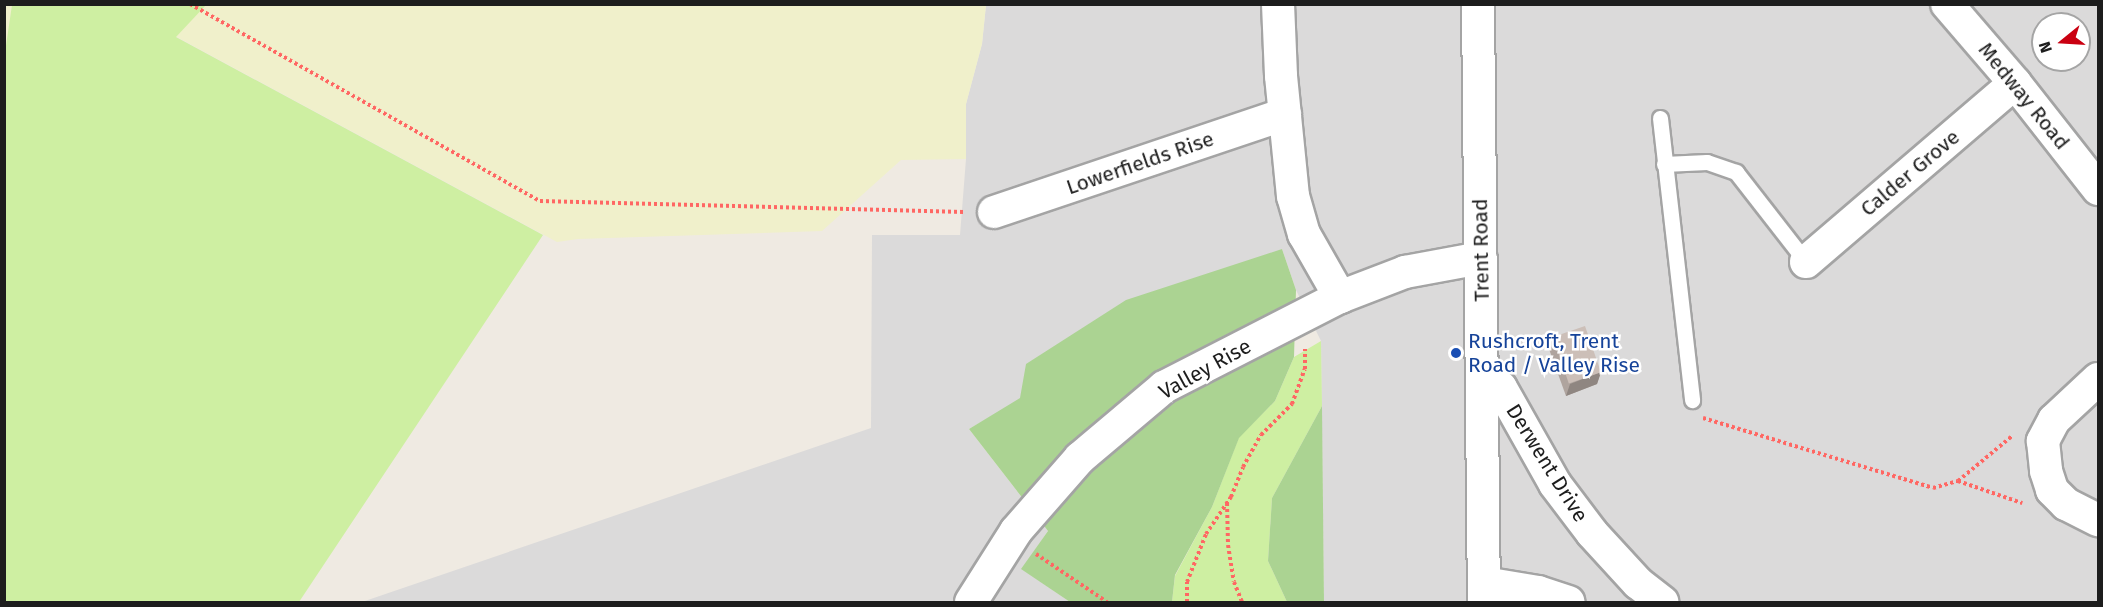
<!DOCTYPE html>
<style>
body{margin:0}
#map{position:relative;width:2103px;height:607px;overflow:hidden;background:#efeae2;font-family:"Fira Sans",sans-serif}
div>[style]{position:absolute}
.residential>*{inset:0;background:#dbdada}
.farmland>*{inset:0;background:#f0f0cb}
.grass>*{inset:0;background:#ceefa2}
.forest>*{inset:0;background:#abd392}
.path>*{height:4px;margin-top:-2px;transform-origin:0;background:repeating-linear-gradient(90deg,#ff6763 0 3px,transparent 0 6px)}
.roads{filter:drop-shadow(2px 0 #a4a4a4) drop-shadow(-2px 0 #a4a4a4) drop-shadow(0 2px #a4a4a4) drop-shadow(0 -2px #a4a4a4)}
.service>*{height:15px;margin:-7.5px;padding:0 7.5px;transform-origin:7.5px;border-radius:7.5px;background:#fff}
.minor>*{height:32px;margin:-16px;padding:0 16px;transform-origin:16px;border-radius:16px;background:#fff}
.wall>*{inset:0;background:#afa49e}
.shaded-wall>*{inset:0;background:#8f8681}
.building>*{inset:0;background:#ccbfb8;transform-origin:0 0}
.dots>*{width:16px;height:16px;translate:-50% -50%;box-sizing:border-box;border:3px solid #fff;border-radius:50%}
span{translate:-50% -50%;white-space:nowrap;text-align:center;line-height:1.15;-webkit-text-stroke:5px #fff;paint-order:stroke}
.street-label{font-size:21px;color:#1d1d1d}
.transit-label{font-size:21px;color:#164399}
.left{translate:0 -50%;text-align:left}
.frame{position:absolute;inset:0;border:6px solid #1d1d1d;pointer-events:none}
.north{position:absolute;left:2031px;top:12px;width:60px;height:60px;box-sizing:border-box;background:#fff;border:2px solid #a5a5a5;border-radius:50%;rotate:252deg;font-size:16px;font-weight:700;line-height:24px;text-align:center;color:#1d1d1d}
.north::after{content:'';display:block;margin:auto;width:21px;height:27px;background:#ca0011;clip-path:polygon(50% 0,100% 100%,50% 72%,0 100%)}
</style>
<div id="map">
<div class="residential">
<div style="clip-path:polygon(evenodd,986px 5px,2098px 5px,2098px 602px,1324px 602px,1321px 341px,1296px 290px,1282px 249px,969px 429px,1048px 531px,1022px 569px,1070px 602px,362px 602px,871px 428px,872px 235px,960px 235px,966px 159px,966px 104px,982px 44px,986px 5px,2043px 24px,2079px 24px,2079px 60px,2043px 60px,2043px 24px)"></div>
</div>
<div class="farmland">
<div style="clip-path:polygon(206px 4px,986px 5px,982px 44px,966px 104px,966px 159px,901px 160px,822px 231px,578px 239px,557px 242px,175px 36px)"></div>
<div style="clip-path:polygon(5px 5px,12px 5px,5px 59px)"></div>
</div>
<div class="grass">
<div style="clip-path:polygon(12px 5px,206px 5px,176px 37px,543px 235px,299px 602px,5px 602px,4px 59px)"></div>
<div style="clip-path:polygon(1321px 341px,1322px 406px,1272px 498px,1268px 561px,1287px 602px,1172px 602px,1175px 576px,1212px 507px,1239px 437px,1275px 401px,1294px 357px)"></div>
</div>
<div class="forest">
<div style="clip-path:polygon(1282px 249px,1296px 290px,1294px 357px,1275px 401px,1239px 438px,1212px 507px,1175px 575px,1172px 602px,1070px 602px,1021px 569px,1048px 531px,969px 429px,1020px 398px,1026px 364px,1126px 300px)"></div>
<div style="clip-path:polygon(1322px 406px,1324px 602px,1287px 602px,1268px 561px,1272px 498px)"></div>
</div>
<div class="path">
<div style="left:190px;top:4px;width:402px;rotate:29.4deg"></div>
<div style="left:540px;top:201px;width:424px;rotate:1.5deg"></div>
<div style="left:1703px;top:418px;width:240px;rotate:16.9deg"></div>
<div style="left:1933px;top:488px;width:26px;rotate:-16deg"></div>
<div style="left:1958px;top:481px;width:70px;rotate:-39.8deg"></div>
<div style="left:1958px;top:481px;width:68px;rotate:19deg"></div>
<div style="left:1227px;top:503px;width:42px;rotate:88.6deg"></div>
<div style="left:1228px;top:545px;width:37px;rotate:81deg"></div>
<div style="left:1234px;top:582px;width:22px;rotate:68deg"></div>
<div style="left:1036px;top:554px;width:86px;rotate:34.1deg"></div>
<div style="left:1187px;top:602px;width:20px;rotate:-90deg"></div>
<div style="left:1187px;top:582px;width:52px;rotate:-68.4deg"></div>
<div style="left:1206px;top:534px;width:45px;rotate:-56deg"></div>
<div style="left:1231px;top:497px;width:32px;rotate:-68deg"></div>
<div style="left:1243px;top:467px;width:37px;rotate:-61deg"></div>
<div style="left:1261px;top:435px;width:44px;rotate:-45deg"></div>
<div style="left:1292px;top:404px;width:37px;rotate:-70deg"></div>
<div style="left:1305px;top:369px;width:20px;rotate:-90deg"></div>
</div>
<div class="roads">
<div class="service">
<div style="left:1660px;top:118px;width:284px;rotate:83.5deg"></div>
<div style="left:1664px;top:164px;width:43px;rotate:-2.7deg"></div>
<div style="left:1707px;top:162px;width:31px;rotate:19deg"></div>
<div style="left:1736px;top:172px;width:114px;rotate:52.1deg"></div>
</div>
<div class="minor">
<div style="left:1278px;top:4px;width:72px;rotate:87.6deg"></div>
<div style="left:1281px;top:76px;width:121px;rotate:84.3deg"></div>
<div style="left:1293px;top:196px;width:40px;rotate:74deg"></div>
<div style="left:1304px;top:234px;width:73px;rotate:60.3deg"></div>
<div style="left:1478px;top:4px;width:598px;rotate:89.43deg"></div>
<div style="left:1947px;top:4px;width:104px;rotate:49.3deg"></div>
<div style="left:2015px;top:83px;width:135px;rotate:51.9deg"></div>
<div style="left:994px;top:212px;width:307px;rotate:-18.6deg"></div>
<div style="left:1806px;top:262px;width:275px;rotate:-40.6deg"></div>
<div style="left:1482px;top:376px;width:22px;rotate:32deg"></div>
<div style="left:1501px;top:388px;width:110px;rotate:60.6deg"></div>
<div style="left:1555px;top:484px;width:61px;rotate:52.9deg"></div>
<div style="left:1592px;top:533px;width:68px;rotate:47.4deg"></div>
<div style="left:1638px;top:583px;width:31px;rotate:38deg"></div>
<div style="left:2098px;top:379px;width:60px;rotate:137deg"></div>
<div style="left:2054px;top:420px;width:24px;rotate:118deg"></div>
<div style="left:2043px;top:441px;width:30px;rotate:84deg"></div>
<div style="left:2046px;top:471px;width:20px;rotate:72deg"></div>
<div style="left:2052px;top:490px;width:20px;rotate:45deg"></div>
<div style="left:2066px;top:504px;width:36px;rotate:27deg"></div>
<div style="left:1484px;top:583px;width:55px;rotate:9.5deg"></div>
<div style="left:1538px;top:592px;width:32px;rotate:18deg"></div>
<div style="left:971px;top:602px;width:84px;rotate:-57.6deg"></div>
<div style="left:1016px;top:531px;width:97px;rotate:-48.8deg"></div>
<div style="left:1080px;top:458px;width:110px;rotate:-40.2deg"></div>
<div style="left:1164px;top:387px;width:198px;rotate:-27.1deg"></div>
<div style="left:1340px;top:297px;width:70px;rotate:-21deg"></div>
<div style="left:1405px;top:272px;width:77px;rotate:-10.4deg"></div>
</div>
</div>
<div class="wall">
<div style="clip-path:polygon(1553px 337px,1601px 372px,1597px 384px,1566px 396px,1549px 349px)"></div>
</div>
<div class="shaded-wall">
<div style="clip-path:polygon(1601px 372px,1597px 384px,1566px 396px,1570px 384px)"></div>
</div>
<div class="building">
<div style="left:1585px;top:326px;width:49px;height:34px;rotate:71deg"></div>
</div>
<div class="dots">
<div style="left:1456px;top:353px;background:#1a4fb4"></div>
</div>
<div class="street-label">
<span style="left:2024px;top:96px;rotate:51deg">Medway Road</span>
<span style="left:1140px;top:163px;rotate:-19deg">Lowerfields Rise</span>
<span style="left:1910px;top:173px;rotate:-40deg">Calder Grove</span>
<span style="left:1481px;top:250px;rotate:-91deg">Trent Road</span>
<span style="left:1205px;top:369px;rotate:-29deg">Valley Rise</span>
<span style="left:1547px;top:463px;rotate:58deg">Derwent Drive</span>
</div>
<div class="transit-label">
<span class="left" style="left:1468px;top:353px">Rushcroft, Trent<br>Road / Valley Rise</span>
</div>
<div class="frame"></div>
<div class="north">N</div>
</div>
